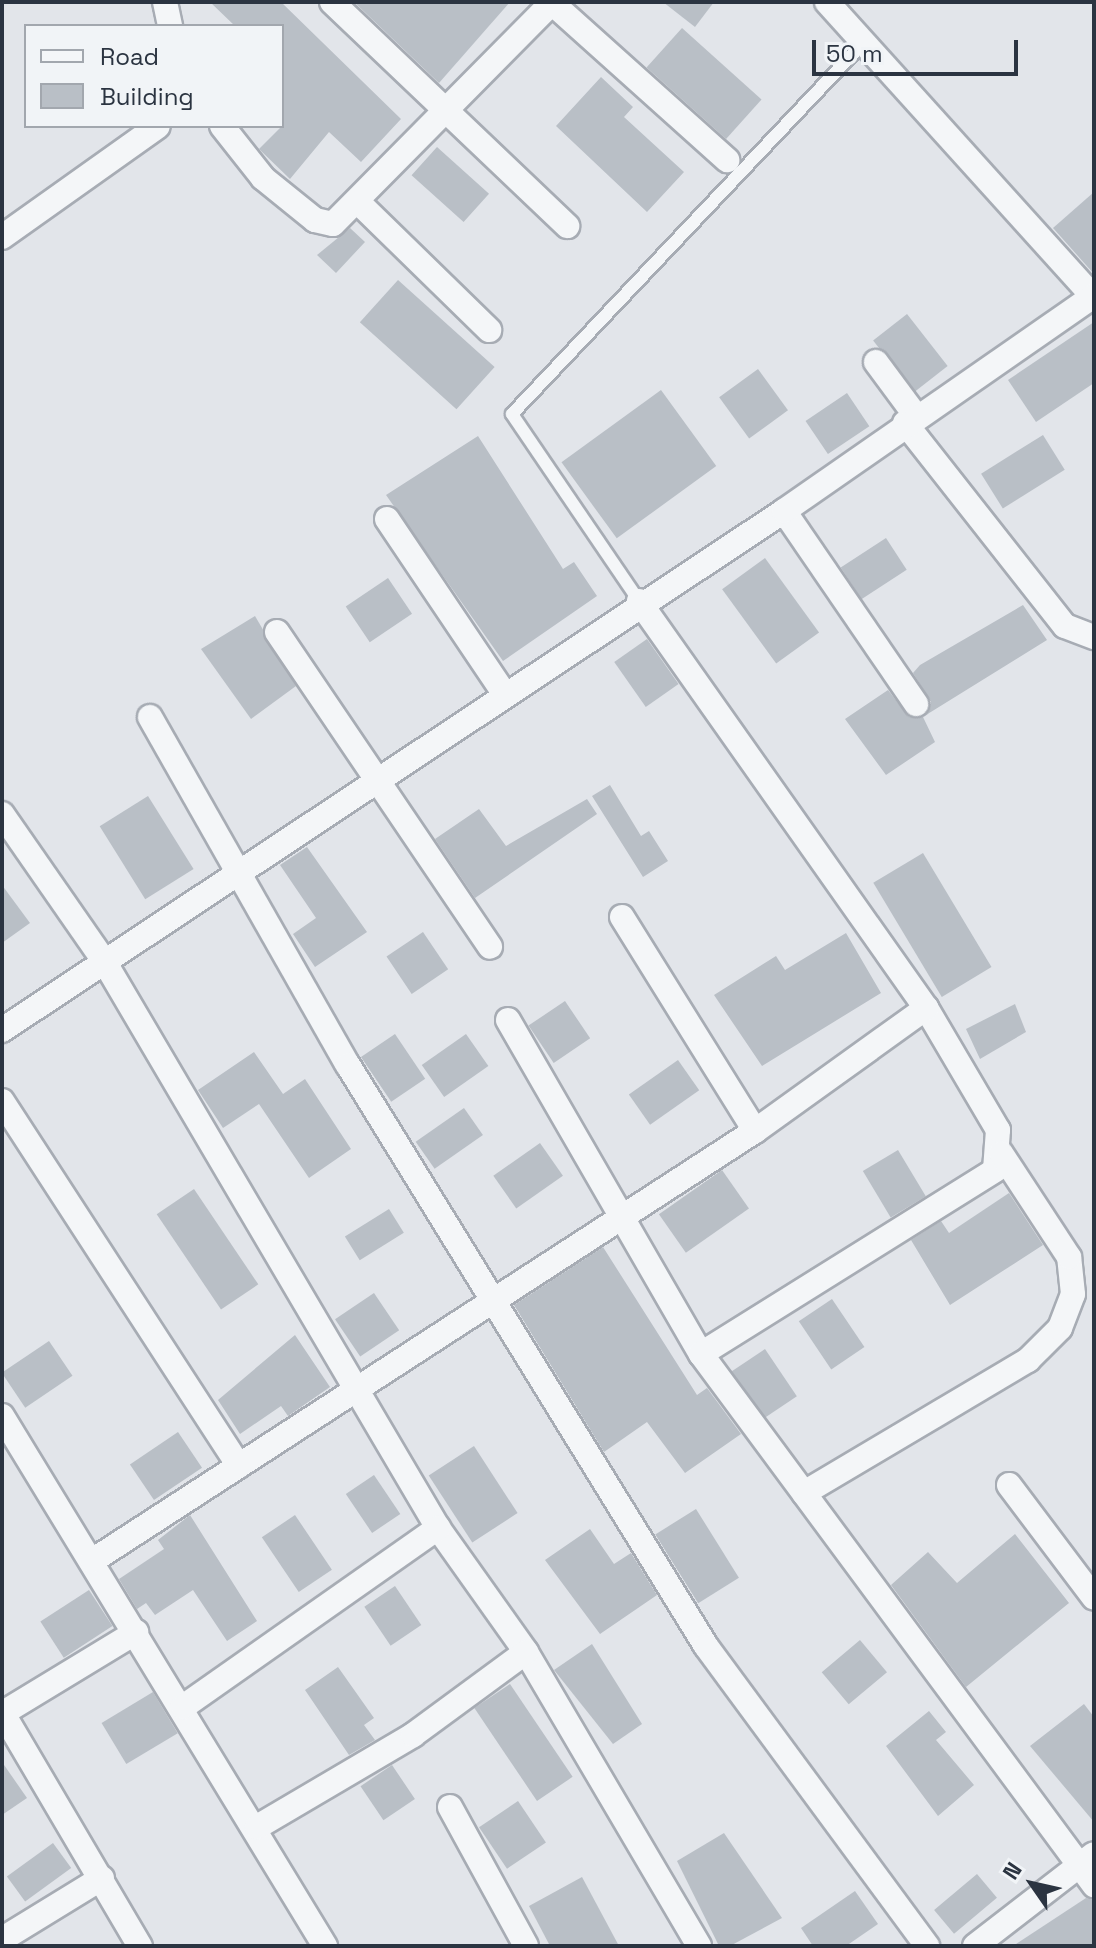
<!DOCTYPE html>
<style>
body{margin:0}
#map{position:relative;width:1096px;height:1948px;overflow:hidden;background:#e2e5ea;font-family:"Space Grotesk",sans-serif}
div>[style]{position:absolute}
.building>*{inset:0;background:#b9bfc6;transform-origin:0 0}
.roads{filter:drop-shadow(2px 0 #a7acb4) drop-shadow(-2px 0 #a7acb4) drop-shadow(0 2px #a7acb4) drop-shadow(0 -2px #a7acb4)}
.lane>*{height:12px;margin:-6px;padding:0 6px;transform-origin:6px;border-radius:6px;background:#f4f6f8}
.street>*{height:24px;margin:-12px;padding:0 12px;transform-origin:12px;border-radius:12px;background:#f4f6f8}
span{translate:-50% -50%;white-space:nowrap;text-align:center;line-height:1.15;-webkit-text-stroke:6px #f1f4f7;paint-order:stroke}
.frame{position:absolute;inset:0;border:4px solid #2b3441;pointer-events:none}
.legend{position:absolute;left:24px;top:24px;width:260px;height:104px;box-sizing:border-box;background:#f1f4f7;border:2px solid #a2a7ae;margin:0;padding:10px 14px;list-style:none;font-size:24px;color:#2b3441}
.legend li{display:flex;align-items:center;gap:16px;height:40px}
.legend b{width:40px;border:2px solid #a2a7ae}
.north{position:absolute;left:992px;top:1844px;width:80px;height:80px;-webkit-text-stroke:6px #f1f4f7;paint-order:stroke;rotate:304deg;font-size:22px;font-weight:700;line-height:32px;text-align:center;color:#2b3441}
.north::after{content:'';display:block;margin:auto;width:28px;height:36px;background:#2b3441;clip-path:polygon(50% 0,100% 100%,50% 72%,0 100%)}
.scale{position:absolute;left:812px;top:40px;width:206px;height:36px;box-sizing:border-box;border:4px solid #2b3441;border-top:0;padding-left:10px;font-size:24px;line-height:28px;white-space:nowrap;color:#2b3441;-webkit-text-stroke:6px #f1f4f7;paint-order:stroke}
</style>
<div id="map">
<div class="building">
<div style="clip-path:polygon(210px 2px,281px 2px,401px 119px,361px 162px,329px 132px,290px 179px,259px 149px,282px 126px,282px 26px,235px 26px)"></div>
<div style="clip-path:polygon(354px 2px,510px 2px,439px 83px)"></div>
<div style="clip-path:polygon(663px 2px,714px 2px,695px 27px)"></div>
<div style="left:682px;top:28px;width:107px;height:53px;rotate:42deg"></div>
<div style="clip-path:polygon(601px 77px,633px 107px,624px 117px,684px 172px,647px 212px,556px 126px)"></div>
<div style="left:437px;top:147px;width:70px;height:38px;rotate:42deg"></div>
<div style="clip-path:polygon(1094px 192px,1094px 274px,1053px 228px)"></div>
<div style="clip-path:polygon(350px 228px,365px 242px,336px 273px,317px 255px)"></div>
<div style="left:398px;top:280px;width:130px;height:57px;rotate:42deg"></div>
<div style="left:907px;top:314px;width:66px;height:43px;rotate:52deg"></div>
<div style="clip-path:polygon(1094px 322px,1094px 383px,1036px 422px,1008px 380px)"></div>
<div style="left:758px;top:369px;width:51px;height:48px;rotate:54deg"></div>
<div style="left:661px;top:390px;width:94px;height:123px;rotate:54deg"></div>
<div style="left:847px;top:393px;width:40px;height:50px;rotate:56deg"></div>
<div style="left:1043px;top:435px;width:41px;height:73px;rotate:58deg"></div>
<div style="clip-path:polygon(478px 436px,563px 569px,574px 562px,597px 596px,503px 661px,386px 495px)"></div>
<div style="left:886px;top:538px;width:38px;height:54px;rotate:57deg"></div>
<div style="left:765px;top:558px;width:92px;height:53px;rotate:54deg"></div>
<div style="left:388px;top:578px;width:43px;height:51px;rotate:56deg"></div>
<div style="clip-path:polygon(1023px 605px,1047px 640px,926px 715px,931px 702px,913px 673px,920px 665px)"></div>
<div style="clip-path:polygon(255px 616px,296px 686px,251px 719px,201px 649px)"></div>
<div style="left:647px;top:639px;width:55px;height:40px;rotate:55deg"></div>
<div style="clip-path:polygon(888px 690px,909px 717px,923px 717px,935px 742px,886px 775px,845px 719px)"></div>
<div style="clip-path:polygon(610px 785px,641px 836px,649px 831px,668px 861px,643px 877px,592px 796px)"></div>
<div style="left:148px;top:796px;width:86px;height:57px;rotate:58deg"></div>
<div style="clip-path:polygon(587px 799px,597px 814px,475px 898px,435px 839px,479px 809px,506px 846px)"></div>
<div style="clip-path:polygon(307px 847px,367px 932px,315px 967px,293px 934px,316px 918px,280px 865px)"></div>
<div style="left:923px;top:853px;width:133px;height:58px;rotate:59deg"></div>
<div style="clip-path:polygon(2px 885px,30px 923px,2px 943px)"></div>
<div style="left:423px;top:932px;width:45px;height:44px;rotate:56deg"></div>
<div style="clip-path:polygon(846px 933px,881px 993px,762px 1066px,714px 995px,776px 956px,785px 970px)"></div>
<div style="left:565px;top:1001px;width:45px;height:44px;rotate:56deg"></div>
<div style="clip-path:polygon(1015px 1004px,1026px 1032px,980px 1059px,966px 1029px)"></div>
<div style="left:395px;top:1034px;width:54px;height:41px;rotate:56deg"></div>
<div style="left:466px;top:1034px;width:39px;height:54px;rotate:55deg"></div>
<div style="clip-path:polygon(254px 1052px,283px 1094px,305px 1079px,351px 1149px,309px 1178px,259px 1104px,223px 1128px,198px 1090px)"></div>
<div style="left:678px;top:1060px;width:37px;height:60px;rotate:55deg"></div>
<div style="left:464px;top:1108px;width:33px;height:59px;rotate:55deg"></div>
<div style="left:540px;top:1143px;width:40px;height:57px;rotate:55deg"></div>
<div style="left:898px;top:1150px;width:54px;height:41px;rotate:59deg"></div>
<div style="left:722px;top:1170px;width:47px;height:77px;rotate:55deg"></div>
<div style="left:194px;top:1189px;width:115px;height:45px;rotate:56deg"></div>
<div style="clip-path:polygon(1009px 1193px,1043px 1245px,950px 1305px,911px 1240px,941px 1221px,949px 1233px)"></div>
<div style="left:389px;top:1209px;width:28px;height:52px;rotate:58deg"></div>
<div style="clip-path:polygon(603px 1247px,697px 1395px,707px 1388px,741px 1434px,685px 1473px,647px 1422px,604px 1452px,514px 1305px)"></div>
<div style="left:374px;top:1293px;width:45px;height:47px;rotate:56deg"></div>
<div style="left:832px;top:1299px;width:58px;height:40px;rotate:56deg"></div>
<div style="clip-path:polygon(295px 1335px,330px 1387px,288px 1416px,281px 1406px,240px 1434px,218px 1400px)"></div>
<div style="left:49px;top:1341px;width:42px;height:57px;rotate:56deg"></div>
<div style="left:765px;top:1349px;width:57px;height:40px;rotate:56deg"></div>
<div style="left:178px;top:1432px;width:43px;height:58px;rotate:56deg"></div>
<div style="left:474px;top:1446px;width:80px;height:54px;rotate:57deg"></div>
<div style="left:374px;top:1475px;width:47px;height:34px;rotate:56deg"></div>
<div style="left:696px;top:1509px;width:81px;height:48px;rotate:58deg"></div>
<div style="clip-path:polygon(190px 1515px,257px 1621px,227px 1641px,193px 1590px,155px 1615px,146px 1603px,137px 1609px,119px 1579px,164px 1549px,158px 1540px)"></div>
<div style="left:295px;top:1515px;width:66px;height:40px;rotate:56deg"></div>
<div style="clip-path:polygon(590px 1529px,614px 1564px,631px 1553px,657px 1595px,600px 1634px,545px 1560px)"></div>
<div style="clip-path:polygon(1015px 1534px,1069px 1603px,966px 1687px,891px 1585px,928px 1552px,957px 1583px)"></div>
<div style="left:395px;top:1586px;width:47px;height:37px;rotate:56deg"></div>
<div style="left:89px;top:1590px;width:43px;height:58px;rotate:57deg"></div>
<div style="left:860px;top:1640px;width:42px;height:50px;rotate:50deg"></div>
<div style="clip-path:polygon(592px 1644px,642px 1724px,613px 1744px,554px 1670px)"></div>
<div style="clip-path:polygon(338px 1667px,374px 1718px,364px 1725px,375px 1740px,349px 1755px,305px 1690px)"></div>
<div style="left:510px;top:1684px;width:112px;height:43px;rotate:56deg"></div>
<div style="left:153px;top:1692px;width:48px;height:60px;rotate:59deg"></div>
<div style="clip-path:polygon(1084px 1704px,1094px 1717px,1094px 1822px,1030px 1746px)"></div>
<div style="clip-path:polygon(929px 1711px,946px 1732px,936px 1740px,974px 1785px,938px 1816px,886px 1746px)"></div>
<div style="clip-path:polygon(2px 1762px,27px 1798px,2px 1815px)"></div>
<div style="left:392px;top:1765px;width:41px;height:38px;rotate:56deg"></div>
<div style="left:518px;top:1801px;width:50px;height:47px;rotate:56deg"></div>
<div style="clip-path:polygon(724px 1833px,782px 1918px,730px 1946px,719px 1946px,677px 1861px)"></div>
<div style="left:53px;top:1843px;width:31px;height:57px;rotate:54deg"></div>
<div style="left:977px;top:1874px;width:31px;height:56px;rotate:50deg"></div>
<div style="clip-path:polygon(582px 1877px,619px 1946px,550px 1946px,529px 1906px)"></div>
<div style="clip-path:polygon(855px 1891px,878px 1924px,846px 1946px,813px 1946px,801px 1928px)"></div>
<div style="clip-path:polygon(1086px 1898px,1094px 1900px,1094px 1946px,1013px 1946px)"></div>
</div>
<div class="roads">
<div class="lane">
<div style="left:639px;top:601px;width:226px;rotate:-124.2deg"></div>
<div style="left:512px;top:414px;width:514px;rotate:-46.58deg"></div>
</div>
<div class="street">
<div style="left:165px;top:2px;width:25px;rotate:78deg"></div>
<div style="left:332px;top:2px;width:325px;rotate:43.6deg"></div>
<div style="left:551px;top:2px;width:237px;rotate:41.9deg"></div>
<div style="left:827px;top:2px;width:398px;rotate:47.9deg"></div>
<div style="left:222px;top:126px;width:66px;rotate:51.7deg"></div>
<div style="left:263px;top:178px;width:67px;rotate:38.9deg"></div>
<div style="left:315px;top:220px;width:18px;rotate:13deg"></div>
<div style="left:333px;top:224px;width:313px;rotate:-45.3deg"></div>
<div style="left:359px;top:203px;width:182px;rotate:44.3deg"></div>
<div style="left:2px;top:237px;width:191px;rotate:-35.4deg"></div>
<div style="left:876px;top:362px;width:67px;rotate:53.5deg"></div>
<div style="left:905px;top:423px;width:258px;rotate:51.8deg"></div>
<div style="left:1065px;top:626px;width:31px;rotate:21deg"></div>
<div style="left:784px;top:511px;width:234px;rotate:55.6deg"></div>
<div style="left:387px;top:519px;width:210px;rotate:56.1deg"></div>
<div style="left:277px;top:632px;width:380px;rotate:55.9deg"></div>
<div style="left:150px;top:717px;width:400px;rotate:60.4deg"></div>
<div style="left:348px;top:1065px;width:682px;rotate:58.36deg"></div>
<div style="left:706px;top:1646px;width:373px;rotate:53.6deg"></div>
<div style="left:2px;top:814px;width:179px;rotate:55.2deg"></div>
<div style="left:104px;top:961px;width:658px;rotate:59.5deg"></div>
<div style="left:438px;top:1528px;width:152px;rotate:54.6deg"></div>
<div style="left:526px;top:1652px;width:341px;rotate:59.5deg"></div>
<div style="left:622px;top:917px;width:252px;rotate:58.1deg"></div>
<div style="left:508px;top:1020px;width:386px;rotate:60deg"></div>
<div style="left:701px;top:1354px;width:661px;rotate:53.49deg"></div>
<div style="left:2px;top:1030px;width:939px;rotate:-33.57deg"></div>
<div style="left:784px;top:511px;width:376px;rotate:-34.8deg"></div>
<div style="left:2px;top:1101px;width:435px;rotate:57deg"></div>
<div style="left:701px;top:1354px;width:347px;rotate:-32deg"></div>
<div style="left:995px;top:1170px;width:40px;rotate:-85.7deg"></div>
<div style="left:998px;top:1130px;width:142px;rotate:-120.5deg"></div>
<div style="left:2px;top:1416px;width:621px;rotate:58.64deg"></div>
<div style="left:1009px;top:1485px;width:141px;rotate:53deg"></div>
<div style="left:804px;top:1493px;width:261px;rotate:-30.7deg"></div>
<div style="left:1028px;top:1360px;width:45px;rotate:-45deg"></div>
<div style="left:1060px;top:1328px;width:36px;rotate:-69deg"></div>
<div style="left:1073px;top:1294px;width:37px;rotate:-96deg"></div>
<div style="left:1069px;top:1257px;width:124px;rotate:-123.2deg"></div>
<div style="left:92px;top:1561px;width:790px;rotate:-32.97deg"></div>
<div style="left:755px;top:1131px;width:211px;rotate:-35.7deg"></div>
<div style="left:926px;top:1008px;width:498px;rotate:-125.2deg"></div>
<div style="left:183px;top:1707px;width:312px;rotate:-35.1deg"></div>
<div style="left:2px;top:1712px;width:272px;rotate:59.5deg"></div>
<div style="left:3px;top:1713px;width:156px;rotate:-31.3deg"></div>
<div style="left:450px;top:1807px;width:158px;rotate:61.3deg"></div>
<div style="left:257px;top:1827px;width:181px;rotate:-30.5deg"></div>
<div style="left:413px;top:1735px;width:140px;rotate:-36.3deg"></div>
<div style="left:9px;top:1935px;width:109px;rotate:-31.5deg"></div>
<div style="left:975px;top:1946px;width:150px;rotate:-37.7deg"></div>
</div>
</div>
<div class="frame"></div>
<ul class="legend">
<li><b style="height:10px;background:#f4f6f8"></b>Road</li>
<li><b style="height:22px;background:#b9bfc6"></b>Building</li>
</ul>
<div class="north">N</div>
<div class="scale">50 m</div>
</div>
